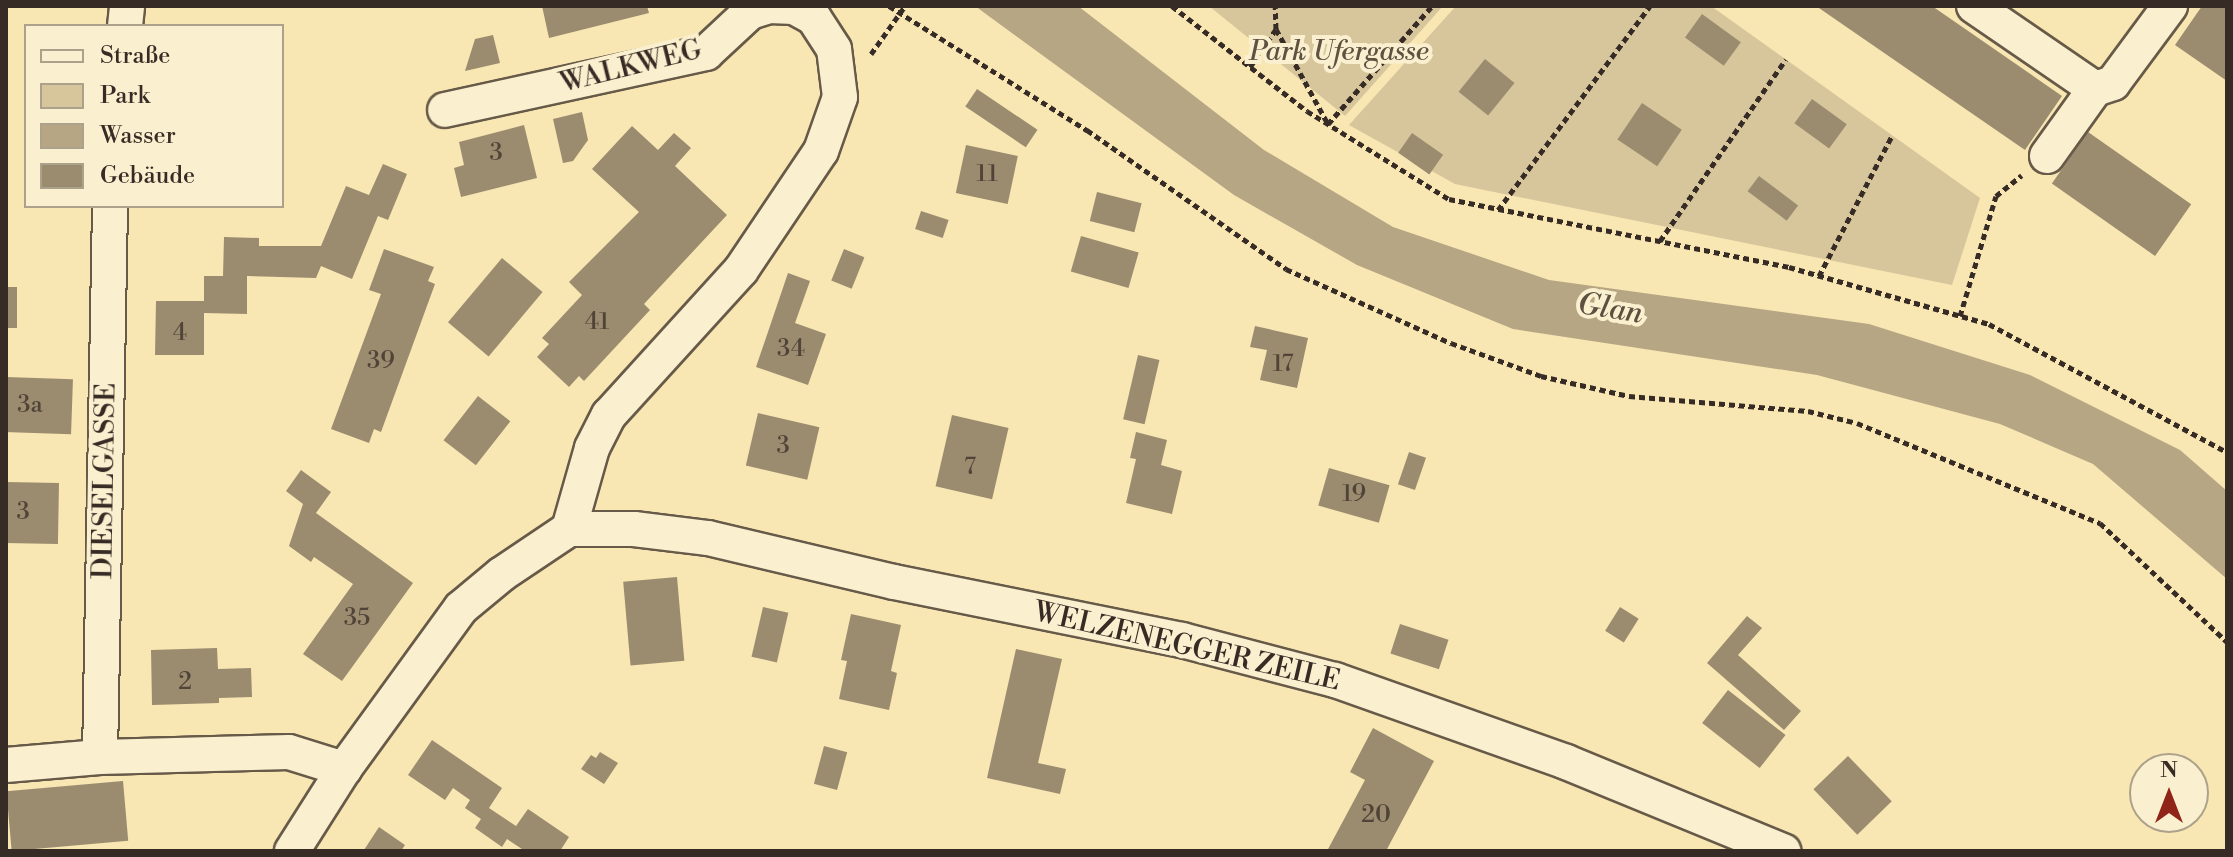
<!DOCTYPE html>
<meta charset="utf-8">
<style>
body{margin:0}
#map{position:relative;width:2233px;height:857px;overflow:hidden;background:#f8e6b3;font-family:"Libre Bodoni",serif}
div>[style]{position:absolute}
.green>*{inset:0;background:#d7c69b}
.water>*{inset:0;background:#b6a683}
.building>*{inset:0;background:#9b8c6f;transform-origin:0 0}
.path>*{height:5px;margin-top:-2.5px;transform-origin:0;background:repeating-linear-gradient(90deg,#372b25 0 6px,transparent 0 10px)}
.roads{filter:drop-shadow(2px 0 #675a48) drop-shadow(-2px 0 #675a48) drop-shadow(0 2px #675a48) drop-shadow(0 -2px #675a48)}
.minor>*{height:34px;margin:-17px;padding:0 17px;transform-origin:17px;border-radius:17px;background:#faefce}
span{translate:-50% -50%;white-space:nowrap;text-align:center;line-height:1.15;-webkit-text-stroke:8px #faefce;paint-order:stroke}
.number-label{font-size:24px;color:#504338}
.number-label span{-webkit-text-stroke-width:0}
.park-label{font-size:28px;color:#5f5242;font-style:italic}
.street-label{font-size:28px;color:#372b25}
.water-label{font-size:30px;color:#5d5041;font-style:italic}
.frame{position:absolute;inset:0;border:8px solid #372b25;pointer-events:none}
.legend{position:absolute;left:24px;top:24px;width:260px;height:184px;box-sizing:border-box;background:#faefce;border:2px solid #aca18a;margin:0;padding:10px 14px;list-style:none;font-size:24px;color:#372b25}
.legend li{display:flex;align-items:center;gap:16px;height:40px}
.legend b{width:40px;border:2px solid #aca18a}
.north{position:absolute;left:2129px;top:753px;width:80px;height:80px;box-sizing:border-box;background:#faefce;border:2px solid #aca18a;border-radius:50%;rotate:0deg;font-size:22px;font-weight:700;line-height:32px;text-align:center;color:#372b25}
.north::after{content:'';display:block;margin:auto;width:28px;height:36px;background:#8f2418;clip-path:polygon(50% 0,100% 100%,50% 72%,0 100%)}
</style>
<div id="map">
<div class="green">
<div style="clip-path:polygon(1209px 6px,1443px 6px,1345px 116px)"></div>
<div style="clip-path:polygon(1456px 6px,1711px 6px,1980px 198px,1952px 285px,1455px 184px,1349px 125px)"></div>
</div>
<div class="water">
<div style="clip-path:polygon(975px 6px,1078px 6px,1264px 150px,1393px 227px,1549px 280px,1869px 324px,2030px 375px,2180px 450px,2227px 491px,2227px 579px,2093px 464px,2000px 424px,1817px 375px,1513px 329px,1357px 265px,1234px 195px)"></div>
</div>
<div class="building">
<div style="clip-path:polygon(542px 6px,647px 6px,649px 13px,549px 38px)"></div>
<div style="clip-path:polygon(1816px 6px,1932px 6px,2062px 96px,2025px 150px)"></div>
<div style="clip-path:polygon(2202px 6px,2227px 6px,2227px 81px,2175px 45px)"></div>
<div style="left:1702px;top:14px;width:48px;height:29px;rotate:36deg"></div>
<div style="clip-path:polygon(493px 35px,500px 63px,465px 71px,475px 39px)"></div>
<div style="left:1485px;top:59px;width:38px;height:42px;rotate:39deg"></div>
<div style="left:977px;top:89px;width:73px;height:21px;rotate:34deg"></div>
<div style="left:1812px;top:99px;width:43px;height:30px;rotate:36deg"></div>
<div style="left:1642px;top:103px;width:48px;height:44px;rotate:34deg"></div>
<div style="clip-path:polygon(582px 112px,588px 140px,573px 161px,563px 163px,553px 119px)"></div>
<div style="clip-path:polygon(524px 125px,537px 178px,461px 197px,454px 168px,464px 165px,459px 142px)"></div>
<div style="clip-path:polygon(632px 126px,658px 150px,674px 133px,691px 148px,675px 166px,727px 215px,644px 304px,650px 310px,584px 381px,579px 376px,569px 387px,537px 357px,549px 344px,542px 338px,582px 295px,569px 282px,639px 212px,592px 169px)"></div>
<div style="left:2088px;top:132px;width:126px;height:63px;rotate:35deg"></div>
<div style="left:1412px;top:133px;width:38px;height:24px;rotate:35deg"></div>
<div style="left:966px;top:145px;width:53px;height:49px;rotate:12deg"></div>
<div style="clip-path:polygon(383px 164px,407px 174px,388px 220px,378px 216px,352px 279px,321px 266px,316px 278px,247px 276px,247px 314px,204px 313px,204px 355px,155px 355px,156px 301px,204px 301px,204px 276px,223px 276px,224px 237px,259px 238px,259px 246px,321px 246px,346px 186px,369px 195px)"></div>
<div style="left:1759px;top:176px;width:49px;height:19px;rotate:37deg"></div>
<div style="left:1097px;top:192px;width:46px;height:30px;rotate:14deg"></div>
<div style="left:921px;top:211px;width:29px;height:19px;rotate:18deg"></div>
<div style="left:1081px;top:236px;width:60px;height:37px;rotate:16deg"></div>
<div style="clip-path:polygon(384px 249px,434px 267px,428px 281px,435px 284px,381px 432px,374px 429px,369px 443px,331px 429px,381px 294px,369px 290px)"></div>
<div style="left:844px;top:249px;width:22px;height:34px;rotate:22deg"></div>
<div style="left:502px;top:258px;width:53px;height:84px;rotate:40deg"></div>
<div style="clip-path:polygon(788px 273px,810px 281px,795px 323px,826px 334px,808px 385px,756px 367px)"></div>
<div style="left:6px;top:287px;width:11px;height:41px"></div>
<div style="clip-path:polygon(1255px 326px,1308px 338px,1297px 388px,1260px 380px,1267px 350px,1250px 347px)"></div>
<div style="left:1138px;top:355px;width:22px;height:66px;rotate:13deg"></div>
<div style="left:6px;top:377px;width:67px;height:55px;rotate:2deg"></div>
<div style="left:478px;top:396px;width:41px;height:56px;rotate:38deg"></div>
<div style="left:758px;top:413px;width:63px;height:54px;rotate:13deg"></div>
<div style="left:952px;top:415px;width:58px;height:73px;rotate:13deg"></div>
<div style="clip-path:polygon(1136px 432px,1167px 440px,1161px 465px,1182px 471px,1172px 514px,1126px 503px,1136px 459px,1130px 458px)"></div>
<div style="left:1409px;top:452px;width:18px;height:34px;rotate:19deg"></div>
<div style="left:1329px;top:468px;width:63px;height:39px;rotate:16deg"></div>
<div style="clip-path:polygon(301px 470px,331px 492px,316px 513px,413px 583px,342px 681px,303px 654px,353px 584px,314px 557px,311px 562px,289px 546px,303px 504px,286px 491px)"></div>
<div style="left:6px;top:482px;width:53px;height:61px;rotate:1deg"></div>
<div style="left:677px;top:577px;width:84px;height:54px;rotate:85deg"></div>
<div style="left:763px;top:607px;width:26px;height:51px;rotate:13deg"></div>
<div style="left:1620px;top:607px;width:22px;height:28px;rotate:32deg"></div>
<div style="clip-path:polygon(851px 614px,901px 625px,891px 671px,897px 673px,889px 710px,839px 699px,847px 661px,841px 660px)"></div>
<div style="clip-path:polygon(1747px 616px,1762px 628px,1738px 655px,1801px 711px,1784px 730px,1707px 663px)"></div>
<div style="left:1400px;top:624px;width:51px;height:31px;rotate:18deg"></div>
<div style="clip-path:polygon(217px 648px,218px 669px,251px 668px,252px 697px,219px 698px,219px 703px,152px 705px,151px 650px)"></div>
<div style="clip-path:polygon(1016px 649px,1062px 659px,1038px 763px,1066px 769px,1060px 794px,987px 778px)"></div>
<div style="left:1728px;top:690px;width:73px;height:42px;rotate:38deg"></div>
<div style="clip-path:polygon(1373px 728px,1434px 761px,1386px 851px,1327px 851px,1365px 780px,1350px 772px)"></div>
<div style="clip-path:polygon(432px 740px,502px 788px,489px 808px,516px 826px,528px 809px,569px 837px,560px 851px,525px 851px,507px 839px,502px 847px,475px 828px,481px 819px,465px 808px,470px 800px,453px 788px,445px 800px,408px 775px)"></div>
<div style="left:824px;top:746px;width:24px;height:39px;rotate:15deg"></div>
<div style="clip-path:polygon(600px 752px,618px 763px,604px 784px,581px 769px,591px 755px,596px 758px)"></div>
<div style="left:1848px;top:756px;width:63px;height:48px;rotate:46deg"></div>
<div style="left:123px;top:781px;width:60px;height:117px;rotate:85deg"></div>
<div style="clip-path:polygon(379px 827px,405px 845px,401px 851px,364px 850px)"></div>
</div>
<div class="path">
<div style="left:889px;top:6px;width:234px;rotate:32.1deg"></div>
<div style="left:1087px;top:130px;width:243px;rotate:34.9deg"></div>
<div style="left:1286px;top:269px;width:181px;rotate:24.2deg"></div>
<div style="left:1451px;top:343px;width:96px;rotate:20.1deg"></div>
<div style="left:1541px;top:376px;width:90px;rotate:12.8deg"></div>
<div style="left:1629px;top:396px;width:180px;rotate:4.8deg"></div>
<div style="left:1808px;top:411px;width:50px;rotate:13.8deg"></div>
<div style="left:1857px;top:423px;width:263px;rotate:22.4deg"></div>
<div style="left:2100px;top:523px;width:174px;rotate:43.1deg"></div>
<div style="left:1172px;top:6px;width:171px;rotate:37.9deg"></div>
<div style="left:1307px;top:111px;width:167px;rotate:31.8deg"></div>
<div style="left:1449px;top:199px;width:347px;rotate:11.3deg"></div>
<div style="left:1789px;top:267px;width:208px;rotate:15.9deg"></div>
<div style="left:1989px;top:324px;width:270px;rotate:28.3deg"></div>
<div style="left:1276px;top:29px;width:108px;rotate:61.3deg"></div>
<div style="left:1328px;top:124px;width:157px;rotate:-48.6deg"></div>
<div style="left:871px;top:54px;width:59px;rotate:-54.7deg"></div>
<div style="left:1250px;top:67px;width:46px;rotate:-55.6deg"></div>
<div style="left:1276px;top:29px;width:23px;rotate:-92deg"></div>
<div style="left:1498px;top:210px;width:254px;rotate:-53.3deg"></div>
<div style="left:1660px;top:241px;width:221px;rotate:-55.3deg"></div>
<div style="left:1819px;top:276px;width:158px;rotate:-62.5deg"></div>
<div style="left:1960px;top:316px;width:125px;rotate:-73.3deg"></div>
<div style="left:1996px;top:196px;width:33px;rotate:-39deg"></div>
</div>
<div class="roads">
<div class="minor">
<div style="left:1974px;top:6px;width:147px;rotate:34.4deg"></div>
<div style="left:125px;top:26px;width:20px;rotate:-84deg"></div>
<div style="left:2047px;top:156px;width:82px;rotate:-54.4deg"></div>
<div style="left:2095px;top:89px;width:19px;rotate:-18deg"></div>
<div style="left:2113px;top:83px;width:96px;rotate:-53.5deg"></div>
<div style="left:569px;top:529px;width:65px"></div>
<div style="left:634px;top:529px;width:75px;rotate:6.9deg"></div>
<div style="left:708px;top:538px;width:191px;rotate:13.3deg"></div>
<div style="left:894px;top:582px;width:294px;rotate:11.4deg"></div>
<div style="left:1182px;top:640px;width:158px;rotate:14.7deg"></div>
<div style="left:1335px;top:680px;width:245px;rotate:19.5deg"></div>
<div style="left:1566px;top:762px;width:235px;rotate:22.3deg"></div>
<div style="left:100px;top:757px;width:551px;rotate:-88.96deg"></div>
<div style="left:6px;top:765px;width:94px;rotate:-4.9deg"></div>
<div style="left:100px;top:757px;width:189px;rotate:-1.5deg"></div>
<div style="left:289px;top:752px;width:58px;rotate:17.2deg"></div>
<div style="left:292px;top:851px;width:97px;rotate:-57.6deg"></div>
<div style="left:344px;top:769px;width:199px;rotate:-54deg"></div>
<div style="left:461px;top:608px;width:53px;rotate:-39.7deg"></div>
<div style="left:502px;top:574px;width:81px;rotate:-33.9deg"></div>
<div style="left:569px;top:529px;width:84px;rotate:-74.1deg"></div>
<div style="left:592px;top:448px;width:37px;rotate:-63deg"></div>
<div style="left:609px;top:415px;width:196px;rotate:-47.7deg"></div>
<div style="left:741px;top:270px;width:143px;rotate:-56.1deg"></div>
<div style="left:821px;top:151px;width:57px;rotate:-70.6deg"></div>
<div style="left:840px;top:97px;width:48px;rotate:-97.1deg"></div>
<div style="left:834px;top:49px;width:37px;rotate:-123deg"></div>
<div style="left:814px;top:18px;width:23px;rotate:-151deg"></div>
<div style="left:794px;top:7px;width:25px;rotate:-178deg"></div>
<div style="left:769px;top:6px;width:20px;rotate:162deg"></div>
<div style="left:750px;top:12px;width:60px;rotate:137deg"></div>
<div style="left:706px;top:53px;width:267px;rotate:167.7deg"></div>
</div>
</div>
<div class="number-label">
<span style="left:496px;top:154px">3</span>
<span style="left:987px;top:175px">11</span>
<span style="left:597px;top:323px">41</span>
<span style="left:180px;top:334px">4</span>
<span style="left:791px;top:350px">34</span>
<span style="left:381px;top:362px">39</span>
<span style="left:1283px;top:365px">17</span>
<span style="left:30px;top:406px">3a</span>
<span style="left:783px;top:447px">3</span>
<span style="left:970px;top:468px">7</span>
<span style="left:1354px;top:495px">19</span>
<span style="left:23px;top:513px">3</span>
<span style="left:357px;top:619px">35</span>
<span style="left:185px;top:683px">2</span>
<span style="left:1376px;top:816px">20</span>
</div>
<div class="park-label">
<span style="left:1339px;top:52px">Park Ufergasse</span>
</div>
<div class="street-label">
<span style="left:631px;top:67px;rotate:-14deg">WALKWEG</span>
<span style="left:105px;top:481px;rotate:-89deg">DIESELGASSE</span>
<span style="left:1187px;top:647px;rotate:13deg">WELZENEGGER ZEILE</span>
</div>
<div class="water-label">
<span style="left:1610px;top:309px;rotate:9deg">Glan</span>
</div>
<div class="frame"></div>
<ul class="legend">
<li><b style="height:10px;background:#faefce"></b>Straße</li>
<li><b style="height:22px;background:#d7c69b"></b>Park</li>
<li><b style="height:22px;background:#b6a683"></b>Wasser</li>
<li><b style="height:22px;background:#9b8c6f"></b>Gebäude</li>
</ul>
<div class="north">N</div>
</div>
